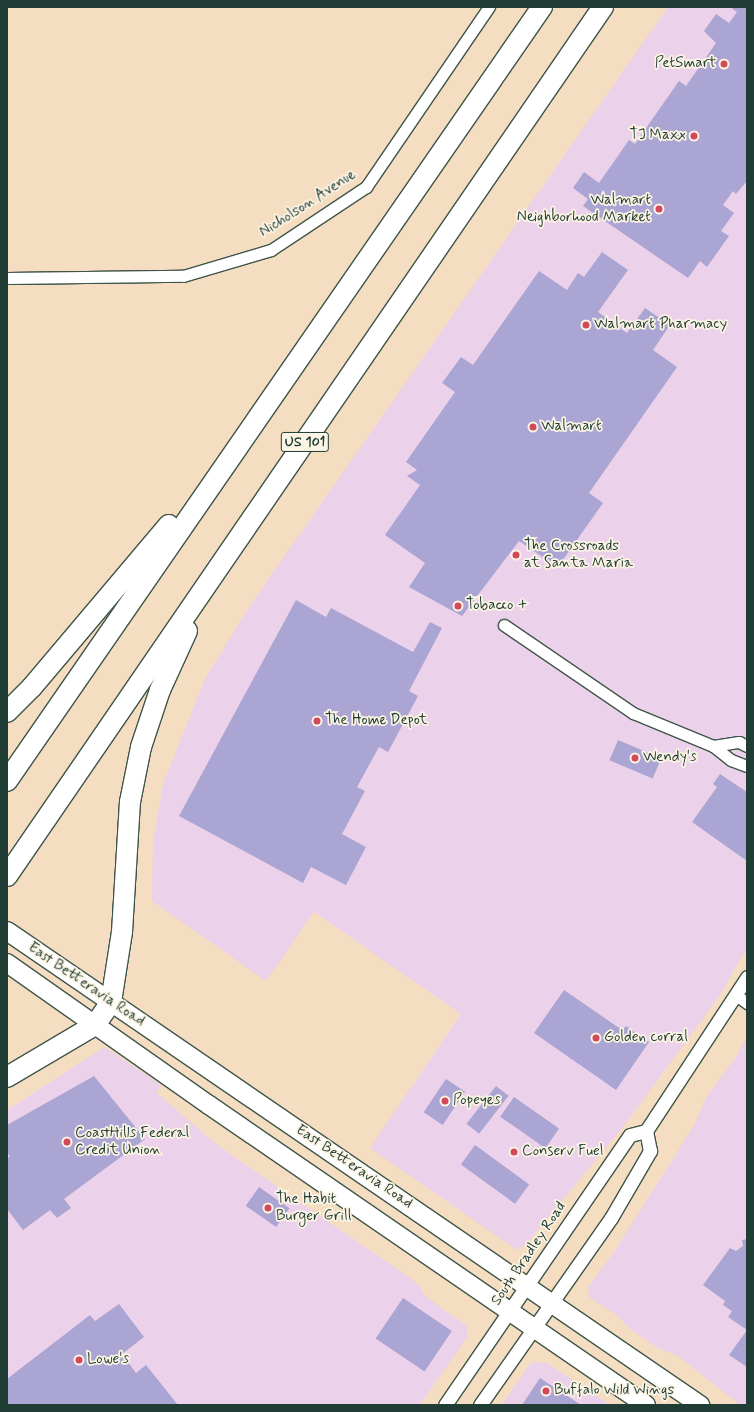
<!DOCTYPE html>
<style>
body{margin:0}
#map{position:relative;width:754px;height:1412px;overflow:hidden;background:#f4ddc0;font-family:Mynerve,sans-serif}
div>[style]{position:absolute}
.built>*{inset:0;background:#ecd1ea}
.building>*{inset:0;background:#aaa5d2;transform-origin:0 0}
.roads{filter:drop-shadow(1px 0 #3f5549) drop-shadow(-1px 0 #3f5549) drop-shadow(0 1px #3f5549) drop-shadow(0 -1px #3f5549)}
.minor>*{height:11px;margin:-5.5px;padding:0 5.5px;transform-origin:5.5px;border-radius:5.5px;background:#fff}
.tertiary>*{height:13px;margin:-6.5px;padding:0 6.5px;transform-origin:6.5px;border-radius:6.5px;background:#fff}
.trunk>*{height:18px;margin:-9px;padding:0 9px;transform-origin:9px;border-radius:9px;background:#fff}
.motorway>*{height:20px;margin:-10px;padding:0 10px;transform-origin:10px;border-radius:10px;background:#fff}
.dots>*{width:11px;height:11px;translate:-50% -50%;box-sizing:border-box;border:2px solid #fcf5e5;border-radius:50%}
span{translate:-50% -50%;white-space:nowrap;text-align:center;line-height:1.15;-webkit-text-stroke:3.5px #fcf5e5;paint-order:stroke}
.shield-label span{padding:1px 3px;background:#fcf5e5;border:1px solid;border-radius:3px;-webkit-text-stroke-width:0}
.shield-label{font-size:14px;color:#1f3d34;font-weight:700}
.poi-label{font-size:15px;color:#1f3d34}
.right{translate:-100% -50%;text-align:right}
.left{translate:0 -50%;text-align:left}
.street-label{font-size:15px;color:#1f3d34}
.frame{position:absolute;inset:0;border:8px solid #1f3d34;pointer-events:none}
</style>
<div id="map">
<div class="built">
<div style="clip-path:polygon(668px 7px,747px 7px,747px 947px,720px 995px,623px 1127px,526px 1244px,517px 1250px,370px 1148px,461px 1014px,314px 912px,266px 981px,152px 901px,153px 842px,163px 784px,205px 679px,249px 607px)"></div>
<div style="clip-path:polygon(747px 1037px,747px 1405px,740px 1405px,678px 1356px,658px 1348px,631px 1330px,615px 1314px,589px 1297px,588px 1287px,614px 1252px,693px 1127px,707px 1096px,734px 1060px)"></div>
<div style="clip-path:polygon(105px 1047px,161px 1085px,156px 1092px,216px 1144px,407px 1276px,419px 1285px,425px 1296px,467px 1326px,467px 1337px,420px 1405px,7px 1405px,7px 1110px)"></div>
<div style="clip-path:polygon(531px 1362px,547px 1363px,610px 1405px,502px 1405px)"></div>
</div>
<div class="building">
<div style="clip-path:polygon(730px 7px,747px 7px,747px 181px,736px 194px,733px 191px,723px 205px,734px 213px,721px 231px,729px 236px,707px 267px,700px 261px,688px 278px,583px 206px,588px 199px,573px 188px,584px 172px,599px 183px,629px 140px,635px 144px,679px 81px,686px 86px,716px 43px,704px 31px,716px 14px,729px 23px,737px 12px)"></div>
<div style="clip-path:polygon(602px 252px,628px 270px,598px 312px,627px 333px,645px 308px,670px 325px,653px 350px,677px 367px,589px 493px,603px 503px,560px 564px,553px 559px,550px 562px,519px 541px,462px 616px,409px 587px,425px 563px,385px 535px,420px 485px,407px 476px,417px 470px,406px 462px,455px 392px,442px 383px,461px 357px,473px 365px,539px 271px,567px 290px,578px 273px,584px 277px)"></div>
<div style="clip-path:polygon(296px 600px,326px 617px,331px 608px,413px 652px,430px 622px,442px 628px,409px 691px,418px 696px,388px 752px,379px 747px,357px 787px,365px 791px,342px 834px,366px 847px,346px 885px,311px 867px,303px 883px,179px 816px)"></div>
<div style="left:618px;top:740px;width:47px;height:22px;rotate:23deg"></div>
<div style="clip-path:polygon(720px 774px,747px 792px,747px 861px,692px 822px,717px 787px,713px 784px)"></div>
<div style="clip-path:polygon(564px 990px,622px 1030px,626px 1026px,649px 1042px,616px 1090px,534px 1033px)"></div>
<div style="clip-path:polygon(94px 1076px,145px 1139px,64px 1199px,71px 1208px,57px 1218px,50px 1210px,23px 1230px,7px 1209px,7px 1159px,10px 1156px,7px 1152px,7px 1125px)"></div>
<div style="left:446px;top:1079px;width:23px;height:40px;rotate:34deg"></div>
<div style="left:496px;top:1086px;width:16px;height:48px;rotate:38deg"></div>
<div style="left:514px;top:1097px;width:55px;height:24px;rotate:35deg"></div>
<div style="left:475px;top:1145px;width:67px;height:24px;rotate:36deg"></div>
<div style="left:259px;top:1187px;width:37px;height:23px;rotate:35deg"></div>
<div style="clip-path:polygon(747px 1239px,747px 1367px,729px 1355px,747px 1330px,728px 1317px,732px 1311px,723px 1305px,725px 1301px,703px 1285px,730px 1248px,736px 1251px,743px 1246px,742px 1240px)"></div>
<div style="left:403px;top:1298px;width:59px;height:49px;rotate:34deg"></div>
<div style="clip-path:polygon(119px 1304px,144px 1337px,122px 1354px,136px 1373px,146px 1365px,178px 1405px,7px 1405px,7px 1379px,90px 1315px,95px 1321px)"></div>
<div style="clip-path:polygon(540px 1378px,581px 1405px,522px 1405px)"></div>
</div>
<div class="roads">
<div class="minor">
<div style="left:7px;top:278px;width:176px;rotate:-0.7deg"></div>
<div style="left:183px;top:276px;width:92px;rotate:-16.5deg"></div>
<div style="left:271px;top:250px;width:114px;rotate:-33.6deg"></div>
<div style="left:366px;top:187px;width:218px;rotate:-55.7deg"></div>
<div style="left:504px;top:625px;width:156px;rotate:34.3deg"></div>
<div style="left:633px;top:713px;width:87px;rotate:22.4deg"></div>
<div style="left:713px;top:746px;width:23px;rotate:38deg"></div>
<div style="left:731px;top:760px;width:17px;rotate:21deg"></div>
<div style="left:713px;top:746px;width:26px;rotate:-9deg"></div>
<div style="left:739px;top:742px;width:9px;rotate:27deg"></div>
<div style="left:736px;top:995px;width:14px;rotate:36deg"></div>
</div>
<div class="tertiary">
<div style="left:445px;top:1405px;width:327px;rotate:-55.6deg"></div>
<div style="left:630px;top:1135px;width:16px;rotate:-14deg"></div>
<div style="left:646px;top:1131px;width:184px;rotate:-56.7deg"></div>
<div style="left:480px;top:1405px;width:228px;rotate:-55deg"></div>
<div style="left:611px;top:1218px;width:78px;rotate:-59.8deg"></div>
<div style="left:650px;top:1151px;width:20px;rotate:-101deg"></div>
</div>
<div class="trunk">
<div style="left:7px;top:931px;width:840px;rotate:34.37deg"></div>
<div style="left:7px;top:963px;width:247px;rotate:35.1deg"></div>
<div style="left:209px;top:1105px;width:530px;rotate:34.47deg"></div>
</div>
<div class="motorway">
<div style="left:7px;top:712px;width:35px;rotate:-45deg"></div>
<div style="left:32px;top:687px;width:212px;rotate:-49.8deg"></div>
<div style="left:7px;top:781px;width:941px;rotate:-55.35deg"></div>
<div style="left:7px;top:876px;width:1054px;rotate:-55.56deg"></div>
<div style="left:7px;top:1077px;width:102px;rotate:-30.6deg"></div>
<div style="left:95px;top:1025px;width:28px;rotate:-55deg"></div>
<div style="left:111px;top:1002px;width:71px;rotate:-81.1deg"></div>
<div style="left:122px;top:932px;width:130px;rotate:-86.5deg"></div>
<div style="left:130px;top:802px;width:56px;rotate:-78.7deg"></div>
<div style="left:141px;top:747px;width:60px;rotate:-71.6deg"></div>
<div style="left:160px;top:690px;width:65px;rotate:-65.4deg"></div>
</div>
</div>
<div class="dots">
<div style="left:724px;top:64px;background:#d1495b"></div>
<div style="left:694px;top:136px;background:#d1495b"></div>
<div style="left:659px;top:209px;background:#d1495b"></div>
<div style="left:586px;top:325px;background:#d1495b"></div>
<div style="left:533px;top:427px;background:#d1495b"></div>
<div style="left:516px;top:555px;background:#d1495b"></div>
<div style="left:458px;top:606px;background:#d1495b"></div>
<div style="left:317px;top:721px;background:#d1495b"></div>
<div style="left:635px;top:758px;background:#d1495b"></div>
<div style="left:596px;top:1038px;background:#d1495b"></div>
<div style="left:445px;top:1101px;background:#d1495b"></div>
<div style="left:67px;top:1142px;background:#d1495b"></div>
<div style="left:514px;top:1152px;background:#d1495b"></div>
<div style="left:268px;top:1208px;background:#d1495b"></div>
<div style="left:79px;top:1360px;background:#d1495b"></div>
<div style="left:546px;top:1391px;background:#d1495b"></div>
</div>
<div class="shield-label">
<span style="left:305px;top:442px">US 101</span>
</div>
<div class="poi-label">
<span class="right" style="left:716px;top:64px">PetSmart</span>
<span class="right" style="left:686px;top:136px">TJ Maxx</span>
<span class="right" style="left:651px;top:209px">Walmart<br>Neighborhood Market</span>
<span class="left" style="left:594px;top:325px">Walmart Pharmacy</span>
<span class="left" style="left:541px;top:427px">Walmart</span>
<span class="left" style="left:524px;top:555px">The Crossroads<br>at Santa Maria</span>
<span class="left" style="left:466px;top:606px">Tobacco +</span>
<span class="left" style="left:325px;top:721px">The Home Depot</span>
<span class="left" style="left:643px;top:758px">Wendy's</span>
<span class="left" style="left:604px;top:1038px">Golden corral</span>
<span class="left" style="left:453px;top:1101px">Popeyes</span>
<span class="left" style="left:75px;top:1142px">CoastHills Federal<br>Credit Union</span>
<span class="left" style="left:522px;top:1152px">Conserv Fuel</span>
<span class="left" style="left:276px;top:1208px">The Habit<br>Burger Grill</span>
<span class="left" style="left:87px;top:1360px">Lowe's</span>
<span class="left" style="left:554px;top:1391px">Buffalo Wild Wings</span>
</div>
<div class="street-label">
<span style="left:308px;top:204px;rotate:-33deg">Nicholson Avenue</span>
<span style="left:86px;top:985px;rotate:34deg">East Betteravia Road</span>
<span style="left:354px;top:1167px;rotate:34deg">East Betteravia Road</span>
<span style="left:529px;top:1254px;rotate:-56deg">South Bradley Road</span>
</div>
<div class="frame"></div>
</div>
